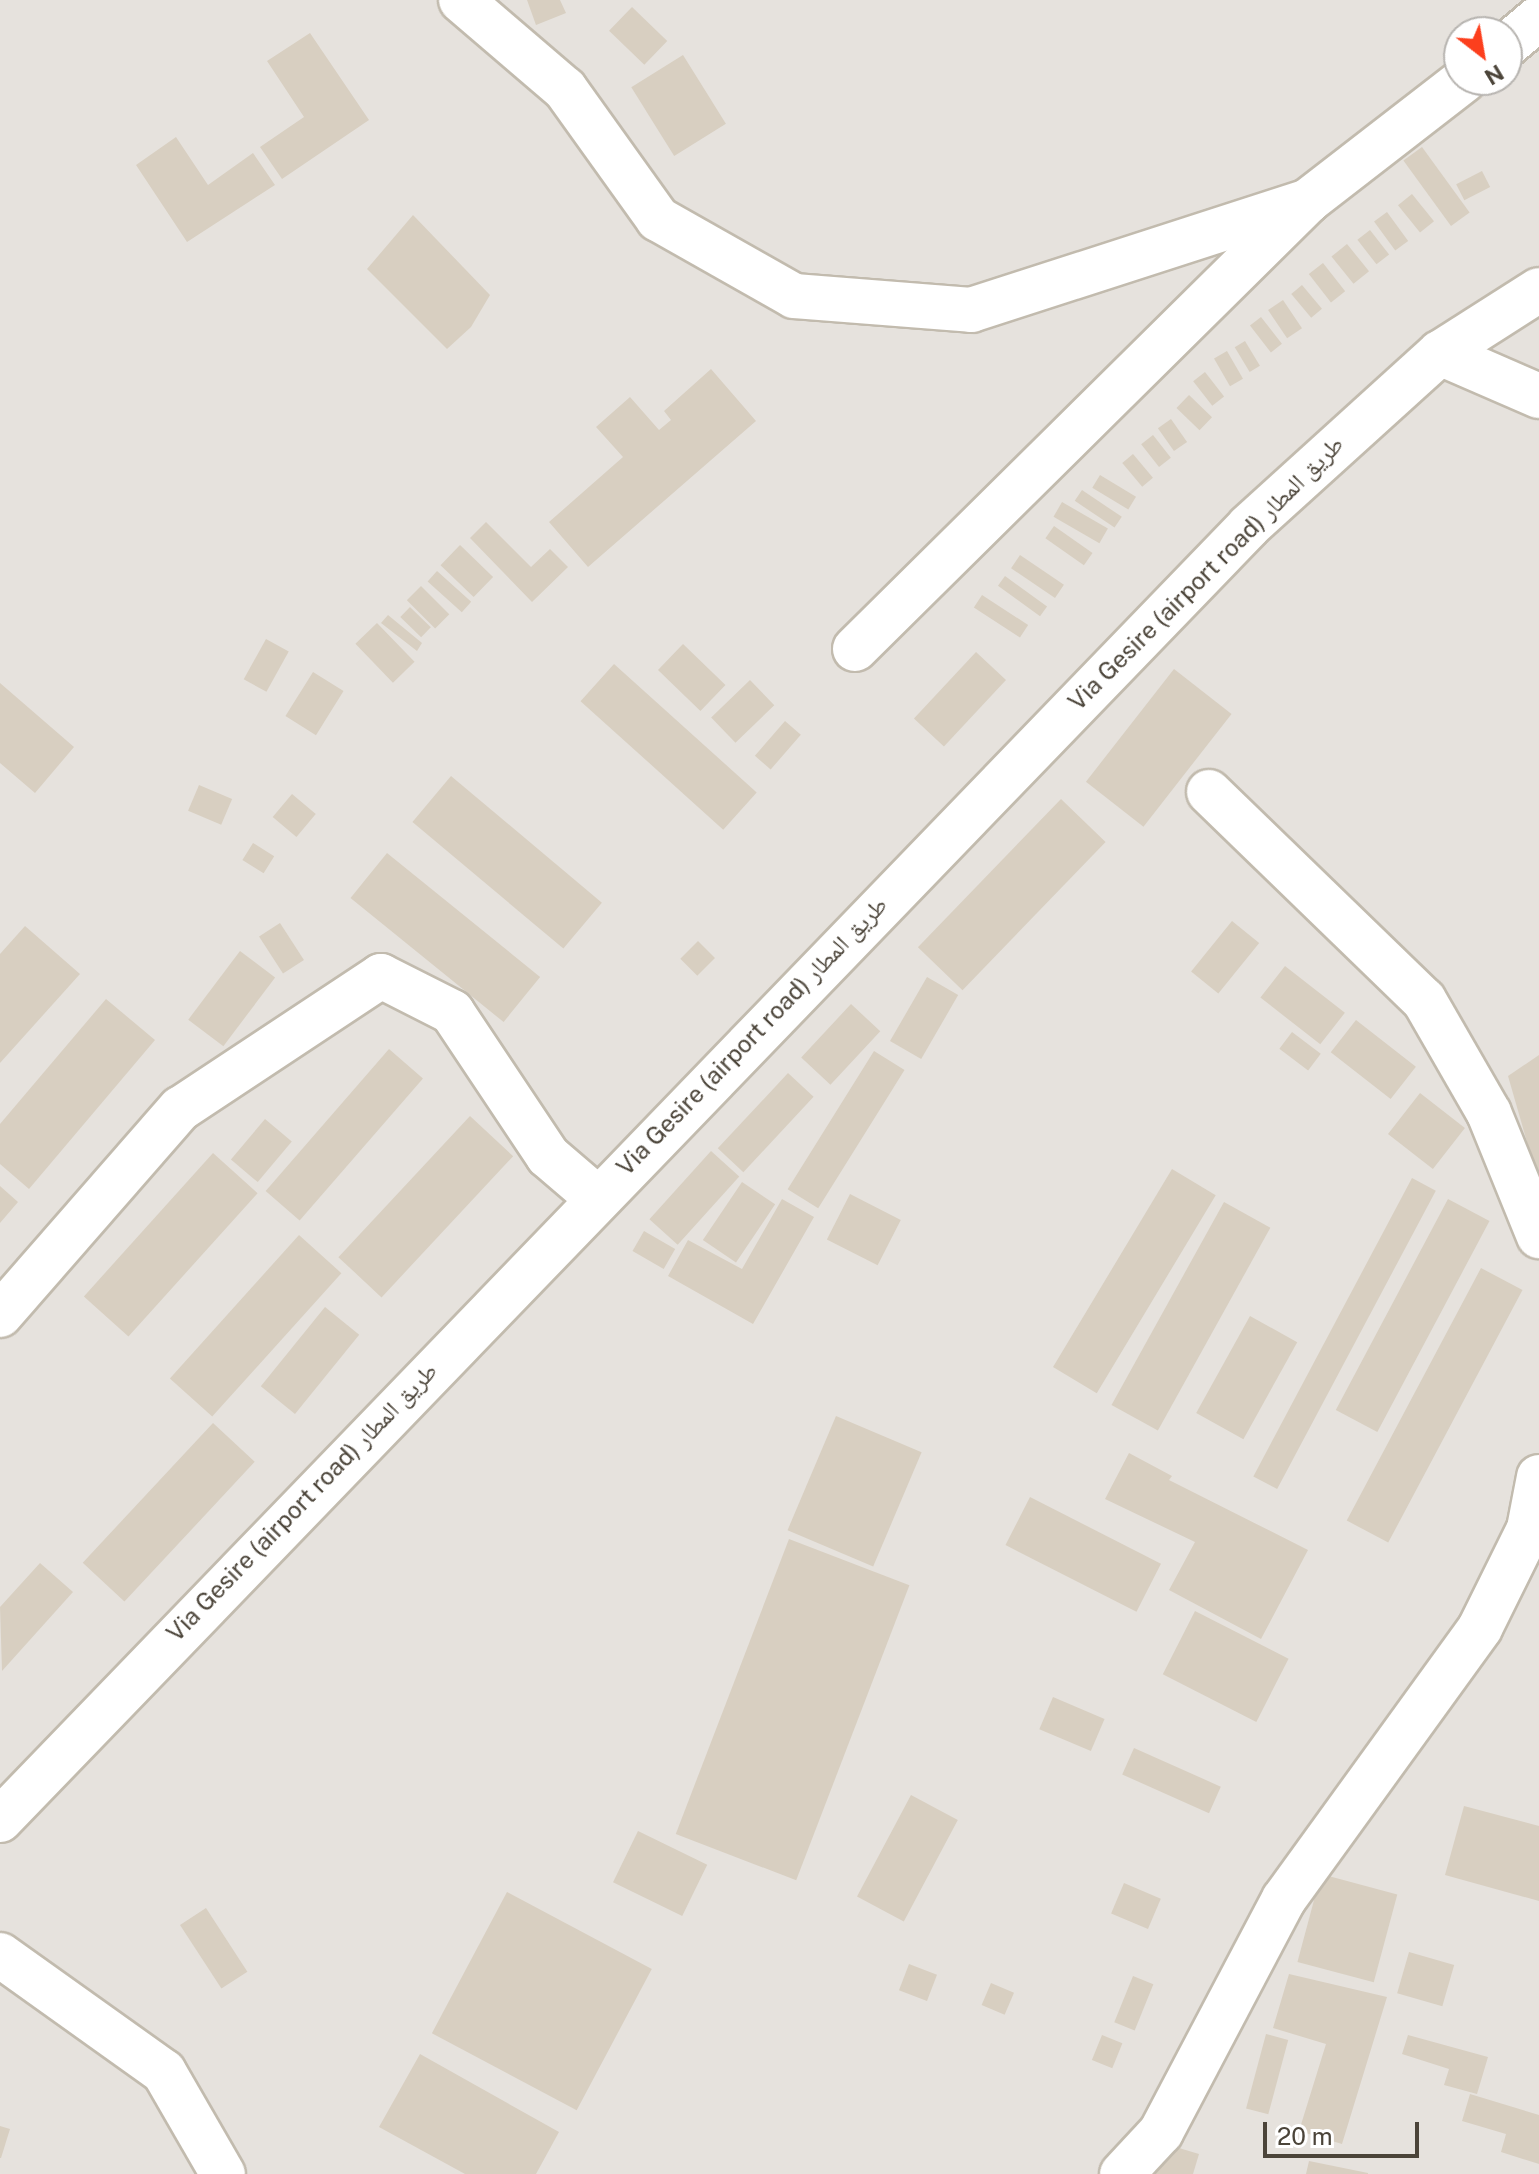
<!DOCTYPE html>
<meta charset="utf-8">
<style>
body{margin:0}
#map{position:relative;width:1539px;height:2174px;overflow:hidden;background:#f6f3ec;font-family:"Public Sans","Noto Naskh Arabic",sans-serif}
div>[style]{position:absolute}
.industrial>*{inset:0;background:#e6e2dd}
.building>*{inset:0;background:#d8cfc1;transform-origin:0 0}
.roads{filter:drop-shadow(2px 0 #c2bbae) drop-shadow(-2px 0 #c2bbae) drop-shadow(0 2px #c2bbae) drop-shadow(0 -2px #c2bbae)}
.minor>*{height:44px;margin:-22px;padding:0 22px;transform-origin:22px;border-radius:22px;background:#fff}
span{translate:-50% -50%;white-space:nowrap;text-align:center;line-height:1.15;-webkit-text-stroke:6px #fff;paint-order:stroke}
.street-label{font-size:24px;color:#4b4439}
.north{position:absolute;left:1443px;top:16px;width:80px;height:80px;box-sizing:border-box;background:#fff;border:2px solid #b7b4b0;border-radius:50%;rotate:149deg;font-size:22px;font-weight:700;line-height:32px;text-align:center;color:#4b4439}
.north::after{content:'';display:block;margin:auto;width:28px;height:36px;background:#fc3f1d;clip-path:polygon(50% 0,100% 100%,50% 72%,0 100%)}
.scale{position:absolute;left:1263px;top:2122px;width:156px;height:36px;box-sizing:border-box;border:4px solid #4b4439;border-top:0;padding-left:10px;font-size:24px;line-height:28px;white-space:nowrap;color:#4b4439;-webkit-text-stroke:6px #fff;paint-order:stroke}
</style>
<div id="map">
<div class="industrial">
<div style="clip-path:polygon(evenodd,0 0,1539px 0,1539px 2174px,0 2174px,0 0,1459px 32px,1507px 32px,1507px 80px,1459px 80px,1459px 32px)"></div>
</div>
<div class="building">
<div style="clip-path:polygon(527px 0,560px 0,566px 13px,536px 25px)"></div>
<div style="left:632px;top:7px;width:49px;height:33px;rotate:44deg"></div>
<div style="clip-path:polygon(310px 33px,369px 120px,282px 179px,260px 147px,304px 117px,267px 61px)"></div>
<div style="left:683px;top:55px;width:81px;height:61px;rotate:58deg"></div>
<div style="clip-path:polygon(176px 137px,208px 185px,253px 153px,275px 185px,187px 242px,136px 165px)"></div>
<div style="left:1422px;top:147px;width:81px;height:23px;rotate:54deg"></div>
<div style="left:1482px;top:171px;width:18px;height:29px;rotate:63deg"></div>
<div style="left:1412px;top:194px;width:35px;height:18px;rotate:51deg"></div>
<div style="left:1387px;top:212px;width:36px;height:16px;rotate:54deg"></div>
<div style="clip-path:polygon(413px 215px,490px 295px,471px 327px,447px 349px,367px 269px)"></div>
<div style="left:1370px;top:230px;width:31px;height:16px;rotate:52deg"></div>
<div style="left:1347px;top:244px;width:35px;height:20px;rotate:51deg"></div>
<div style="left:1323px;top:263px;width:36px;height:18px;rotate:52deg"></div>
<div style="left:1302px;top:285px;width:31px;height:14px;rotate:50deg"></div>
<div style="left:1283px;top:300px;width:34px;height:18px;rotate:56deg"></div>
<div style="left:1261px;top:317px;width:34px;height:14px;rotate:52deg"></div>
<div style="left:1245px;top:341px;width:29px;height:12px;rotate:59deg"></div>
<div style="left:1227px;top:351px;width:32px;height:15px;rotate:60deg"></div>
<div style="clip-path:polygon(711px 369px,756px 421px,588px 567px,549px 522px,623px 457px,596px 427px,630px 397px,659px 430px,671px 420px,664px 411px)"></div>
<div style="left:1205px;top:372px;width:31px;height:15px;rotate:52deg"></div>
<div style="left:1189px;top:395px;width:32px;height:18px;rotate:44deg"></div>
<div style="left:1171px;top:419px;width:28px;height:16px;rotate:55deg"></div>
<div style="left:1153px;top:435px;width:29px;height:15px;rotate:52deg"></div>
<div style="left:1133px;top:454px;width:31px;height:14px;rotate:50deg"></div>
<div style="left:1100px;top:475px;width:42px;height:15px;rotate:31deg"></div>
<div style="left:1082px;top:490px;width:48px;height:13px;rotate:34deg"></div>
<div style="left:1062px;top:502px;width:53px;height:17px;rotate:30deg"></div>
<div style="clip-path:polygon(486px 522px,531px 567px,550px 549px,568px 567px,532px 602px,470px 538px)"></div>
<div style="left:1054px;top:526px;width:47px;height:15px;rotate:35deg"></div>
<div style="left:460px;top:545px;width:46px;height:28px;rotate:44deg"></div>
<div style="left:1020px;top:555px;width:53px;height:16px;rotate:34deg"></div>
<div style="left:437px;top:571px;width:46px;height:14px;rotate:42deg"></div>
<div style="left:1005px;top:576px;width:52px;height:12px;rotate:36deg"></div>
<div style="left:421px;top:586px;width:40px;height:20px;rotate:45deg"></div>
<div style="left:982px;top:595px;width:55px;height:15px;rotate:33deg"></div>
<div style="left:410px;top:607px;width:29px;height:14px;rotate:44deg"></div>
<div style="clip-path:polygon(388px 615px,422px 643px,417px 651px,381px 623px)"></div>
<div style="left:377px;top:623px;width:54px;height:30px;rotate:46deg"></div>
<div style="left:266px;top:639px;width:26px;height:46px;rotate:29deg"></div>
<div style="left:683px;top:644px;width:59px;height:36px;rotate:44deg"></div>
<div style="left:976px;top:652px;width:41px;height:91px;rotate:43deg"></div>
<div style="left:614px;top:664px;width:192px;height:50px;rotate:42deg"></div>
<div style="left:1174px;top:669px;width:73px;height:143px;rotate:38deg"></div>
<div style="left:313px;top:672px;width:36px;height:52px;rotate:32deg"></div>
<div style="left:750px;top:680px;width:35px;height:54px;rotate:46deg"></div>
<div style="clip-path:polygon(0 683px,74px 747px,35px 793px,0 763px)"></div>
<div style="left:785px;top:721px;width:21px;height:46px;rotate:41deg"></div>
<div style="left:451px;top:776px;width:197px;height:60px;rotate:40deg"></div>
<div style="left:199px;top:785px;width:36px;height:28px;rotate:23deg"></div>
<div style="left:292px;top:794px;width:31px;height:30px;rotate:40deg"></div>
<div style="left:1061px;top:799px;width:62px;height:206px;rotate:44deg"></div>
<div style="left:253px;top:843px;width:25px;height:20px;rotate:32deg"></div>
<div style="left:387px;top:853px;width:197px;height:58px;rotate:39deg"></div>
<div style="left:1232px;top:921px;width:35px;height:65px;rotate:39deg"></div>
<div style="left:280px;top:923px;width:44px;height:25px;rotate:57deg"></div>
<div style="clip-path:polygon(25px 926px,80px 974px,0 1063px,0 954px)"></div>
<div style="left:698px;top:941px;width:24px;height:25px;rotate:45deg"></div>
<div style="left:240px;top:951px;width:44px;height:86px;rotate:37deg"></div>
<div style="left:1285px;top:966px;width:76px;height:40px;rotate:38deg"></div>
<div style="left:927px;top:977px;width:36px;height:74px;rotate:30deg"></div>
<div style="clip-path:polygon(106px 999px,155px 1040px,29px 1189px,0 1164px,0 1124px)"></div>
<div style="left:851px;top:1004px;width:40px;height:73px;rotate:43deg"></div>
<div style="left:1356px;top:1020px;width:76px;height:41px;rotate:38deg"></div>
<div style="left:1292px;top:1032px;width:36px;height:21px;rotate:37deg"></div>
<div style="left:389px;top:1049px;width:45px;height:188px;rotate:41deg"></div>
<div style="left:874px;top:1051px;width:36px;height:163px;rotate:32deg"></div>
<div style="clip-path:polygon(1539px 1055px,1539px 1180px,1538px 1180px,1508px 1076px)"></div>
<div style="left:788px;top:1073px;width:35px;height:103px;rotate:43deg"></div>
<div style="left:1420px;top:1093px;width:57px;height:52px;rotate:38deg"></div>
<div style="left:470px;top:1116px;width:59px;height:193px;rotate:43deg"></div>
<div style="left:265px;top:1119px;width:35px;height:53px;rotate:40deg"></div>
<div style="left:711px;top:1151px;width:38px;height:92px;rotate:42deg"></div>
<div style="left:213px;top:1153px;width:60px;height:193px;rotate:42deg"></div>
<div style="left:1172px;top:1169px;width:51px;height:231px;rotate:31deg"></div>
<div style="left:1412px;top:1178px;width:27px;height:338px;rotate:28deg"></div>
<div style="left:742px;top:1182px;width:40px;height:70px;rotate:34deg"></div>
<div style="clip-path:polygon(0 1186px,18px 1202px,0 1223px)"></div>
<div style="left:850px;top:1194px;width:57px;height:51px;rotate:27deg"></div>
<div style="clip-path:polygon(782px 1199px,814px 1217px,753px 1324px,668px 1276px,688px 1240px,742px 1269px)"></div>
<div style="left:1448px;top:1199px;width:47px;height:239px;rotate:28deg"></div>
<div style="left:1224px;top:1202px;width:53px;height:232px;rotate:29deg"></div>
<div style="left:644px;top:1231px;width:36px;height:23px;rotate:30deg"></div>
<div style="left:299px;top:1235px;width:57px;height:193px;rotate:42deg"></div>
<div style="left:1481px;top:1268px;width:47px;height:286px;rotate:28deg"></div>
<div style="left:325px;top:1307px;width:44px;height:102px;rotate:39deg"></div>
<div style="left:1250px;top:1316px;width:54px;height:111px;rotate:29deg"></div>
<div style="left:836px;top:1416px;width:93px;height:124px;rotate:23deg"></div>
<div style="left:213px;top:1423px;width:57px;height:191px;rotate:43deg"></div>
<div style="clip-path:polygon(1129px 1453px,1172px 1476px,1169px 1480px,1308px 1550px,1261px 1639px,1169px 1590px,1195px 1542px,1105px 1499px)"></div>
<div style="left:1030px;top:1497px;width:147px;height:54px;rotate:27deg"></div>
<div style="left:789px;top:1539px;width:129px;height:316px;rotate:21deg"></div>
<div style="clip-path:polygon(40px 1563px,73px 1592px,2px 1671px,0 1607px)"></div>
<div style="left:1195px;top:1611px;width:105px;height:71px;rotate:27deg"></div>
<div style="left:1053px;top:1697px;width:56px;height:35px;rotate:23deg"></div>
<div style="left:1134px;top:1748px;width:95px;height:29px;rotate:24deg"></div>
<div style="left:911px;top:1795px;width:53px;height:115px;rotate:28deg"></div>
<div style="clip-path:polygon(1464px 1806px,1539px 1826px,1539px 1901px,1445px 1875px)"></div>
<div style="left:638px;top:1831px;width:77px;height:57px;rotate:26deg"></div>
<div style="left:1321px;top:1874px;width:79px;height:91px;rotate:15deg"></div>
<div style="left:1124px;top:1883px;width:40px;height:33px;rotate:23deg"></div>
<div style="left:507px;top:1892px;width:164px;height:160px;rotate:28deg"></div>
<div style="left:206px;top:1908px;width:76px;height:31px;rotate:57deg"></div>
<div style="left:1409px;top:1952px;width:47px;height:43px;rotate:16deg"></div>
<div style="left:909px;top:1964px;width:30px;height:28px;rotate:21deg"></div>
<div style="clip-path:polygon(1289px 1974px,1387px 1997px,1342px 2144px,1299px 2131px,1326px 2044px,1273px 2028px)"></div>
<div style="left:1133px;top:1976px;width:22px;height:50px;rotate:22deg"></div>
<div style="left:991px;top:1983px;width:25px;height:24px;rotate:23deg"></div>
<div style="left:1266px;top:2034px;width:23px;height:77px;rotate:15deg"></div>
<div style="left:1102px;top:2035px;width:22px;height:27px;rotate:22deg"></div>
<div style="clip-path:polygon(1408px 2035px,1488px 2057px,1477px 2094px,1444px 2085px,1449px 2069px,1402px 2054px)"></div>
<div style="clip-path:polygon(420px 2054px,559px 2132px,536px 2174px,465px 2174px,379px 2127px)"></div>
<div style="clip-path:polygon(1470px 2094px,1539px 2115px,1539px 2164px,1501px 2152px,1506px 2134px,1462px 2121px)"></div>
<div style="clip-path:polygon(0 2126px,10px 2129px,1px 2158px,0 2158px)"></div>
<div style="clip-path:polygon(1159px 2142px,1199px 2154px,1193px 2174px,1149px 2174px)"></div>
<div style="clip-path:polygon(1309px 2161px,1368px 2173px,1368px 2174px,1306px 2174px)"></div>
</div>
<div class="roads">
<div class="minor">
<div style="left:461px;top:0;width:137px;rotate:40.6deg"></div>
<div style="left:565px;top:89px;width:160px;rotate:54.4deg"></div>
<div style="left:658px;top:219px;width:156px;rotate:29.5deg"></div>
<div style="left:794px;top:296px;width:178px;rotate:4.5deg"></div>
<div style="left:971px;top:310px;width:354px;rotate:-17.9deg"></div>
<div style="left:1507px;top:45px;width:42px;rotate:-40.2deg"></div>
<div style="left:1440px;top:353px;width:108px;rotate:23.5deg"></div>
<div style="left:855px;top:649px;width:637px;rotate:-44.68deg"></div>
<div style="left:1308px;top:201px;width:197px;rotate:-37.8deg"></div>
<div style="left:1209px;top:792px;width:299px;rotate:44.1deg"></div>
<div style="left:1424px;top:1000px;width:130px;rotate:60.1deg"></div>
<div style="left:1489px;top:1113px;width:133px;rotate:67.9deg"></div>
<div style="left:0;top:1315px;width:274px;rotate:-48.9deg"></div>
<div style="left:180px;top:1109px;width:241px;rotate:-33.5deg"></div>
<div style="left:381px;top:976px;width:80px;rotate:26.9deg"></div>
<div style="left:452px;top:1012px;width:173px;rotate:56.3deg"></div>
<div style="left:548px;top:1156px;width:63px;rotate:40.5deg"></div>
<div style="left:0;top:1820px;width:1798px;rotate:-46.01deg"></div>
<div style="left:1249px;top:526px;width:258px;rotate:-42.2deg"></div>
<div style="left:1440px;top:353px;width:117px;rotate:-32.5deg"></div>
<div style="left:0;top:1955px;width:201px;rotate:35.5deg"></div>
<div style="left:164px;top:2072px;width:118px;rotate:60deg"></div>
<div style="left:1122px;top:2174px;width:57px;rotate:-47.1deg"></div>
<div style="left:1161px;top:2132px;width:263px;rotate:-62.2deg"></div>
<div style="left:1284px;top:1899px;width:334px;rotate:-54.1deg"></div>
<div style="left:1480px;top:1628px;width:110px;rotate:-63.7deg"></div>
<div style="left:1529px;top:1529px;width:53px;rotate:-79.1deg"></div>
</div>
</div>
<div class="street-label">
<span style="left:1206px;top:573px;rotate:-45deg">Via Gesire (airport road) طريق المطار</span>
<span style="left:752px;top:1036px;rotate:-46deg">Via Gesire (airport road) طريق المطار</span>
<span style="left:302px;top:1502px;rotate:-46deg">Via Gesire (airport road) طريق المطار</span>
</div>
<div class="north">N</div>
<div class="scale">20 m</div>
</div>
